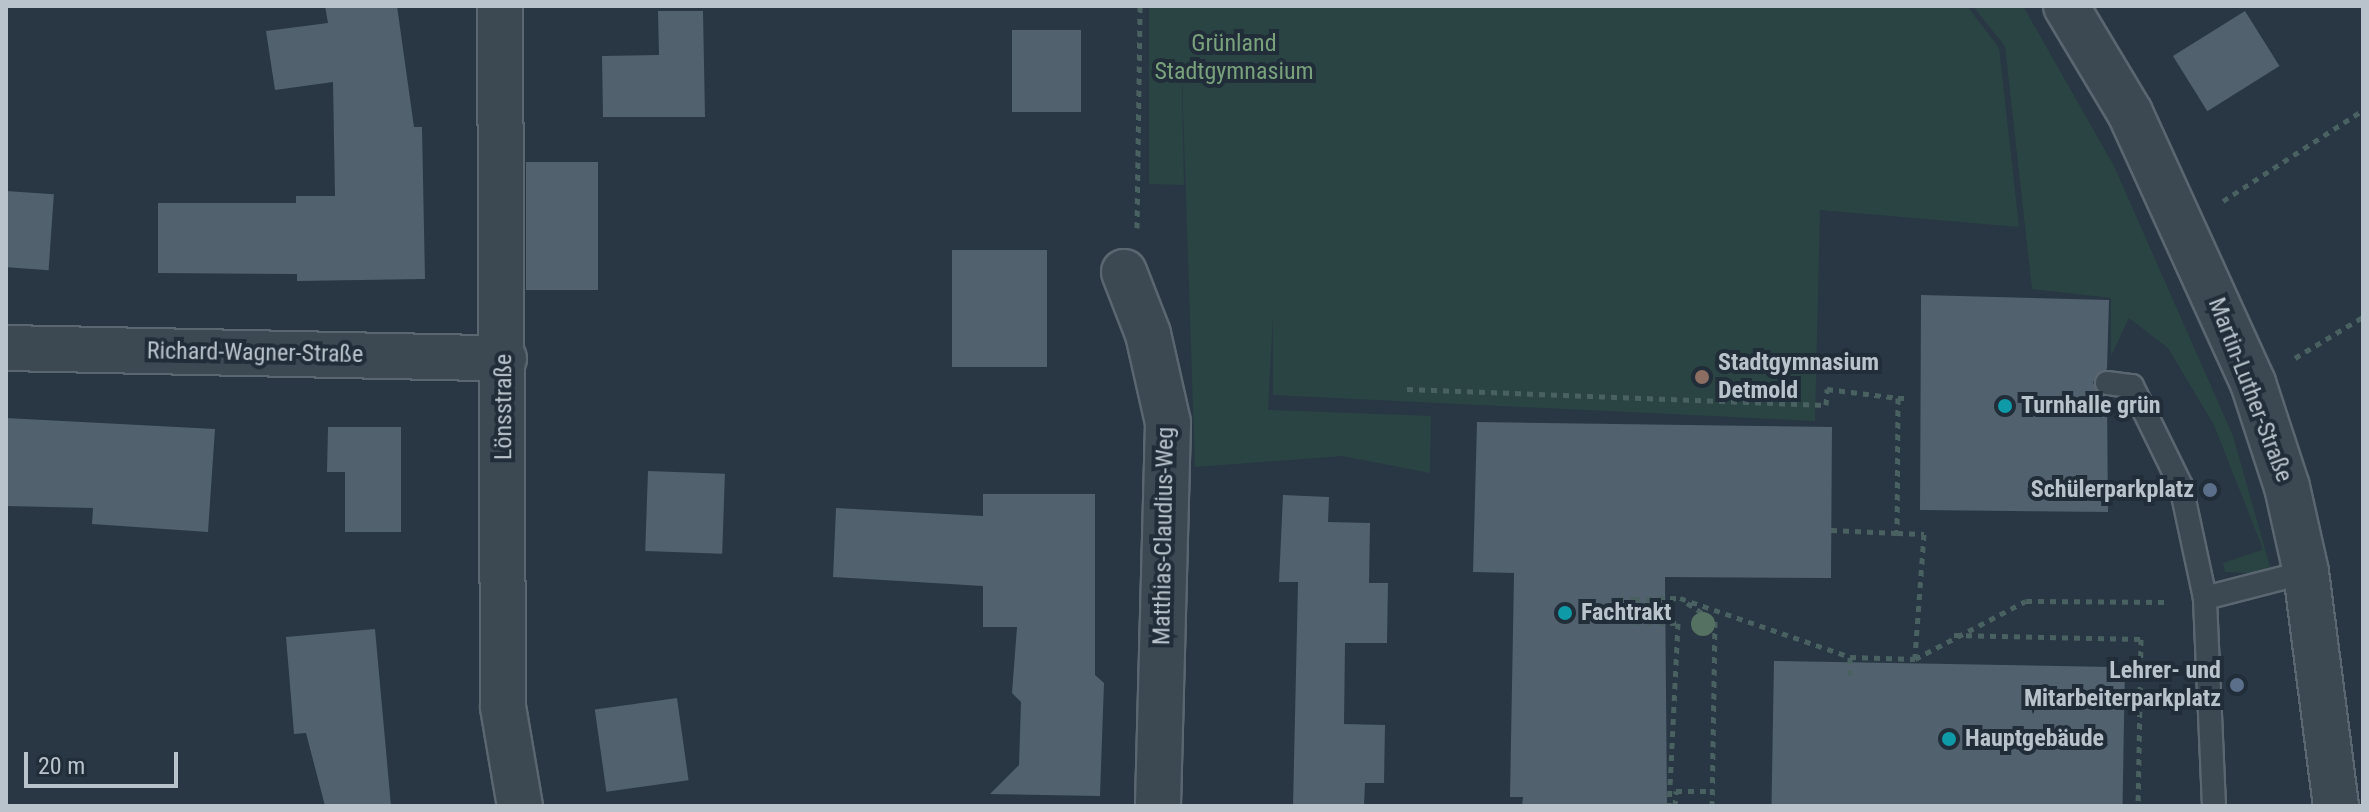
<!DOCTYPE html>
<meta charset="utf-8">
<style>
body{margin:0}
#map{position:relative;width:2369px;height:812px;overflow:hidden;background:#283743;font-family:"Roboto Condensed",sans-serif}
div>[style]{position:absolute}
.green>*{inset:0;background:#2a4443}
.building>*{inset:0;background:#51616d;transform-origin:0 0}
.path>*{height:5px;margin-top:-2.5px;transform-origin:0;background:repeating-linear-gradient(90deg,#4a6161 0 6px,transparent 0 12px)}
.roads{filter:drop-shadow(2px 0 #5a6670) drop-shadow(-2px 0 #5a6670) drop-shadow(0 2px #5a6670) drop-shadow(0 -2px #5a6670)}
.service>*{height:22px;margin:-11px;padding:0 11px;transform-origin:11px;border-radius:11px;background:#3c4852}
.minor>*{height:44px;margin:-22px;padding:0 22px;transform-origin:22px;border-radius:22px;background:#3c4852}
.trees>*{width:24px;height:24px;margin:-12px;border-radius:50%;background:#547162}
.dots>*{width:22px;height:22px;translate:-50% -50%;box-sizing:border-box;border:4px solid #212d38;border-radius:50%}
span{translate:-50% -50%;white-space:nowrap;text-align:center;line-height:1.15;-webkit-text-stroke:8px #212d38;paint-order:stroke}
.park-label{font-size:24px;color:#78a17c}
.street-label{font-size:24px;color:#b9c3cc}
.poi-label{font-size:24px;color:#b9c3cc;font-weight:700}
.left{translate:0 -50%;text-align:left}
.right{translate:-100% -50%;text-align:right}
.frame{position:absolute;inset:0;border:8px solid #b9c3cc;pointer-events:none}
.scale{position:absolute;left:24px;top:752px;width:154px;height:36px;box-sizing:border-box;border:4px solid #b9c3cc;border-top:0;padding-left:10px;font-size:24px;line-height:28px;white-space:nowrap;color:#b9c3cc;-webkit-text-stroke:6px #212d38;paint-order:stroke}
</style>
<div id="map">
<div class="green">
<div style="clip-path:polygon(1149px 6px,1967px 6px,1999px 48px,2019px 227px,1820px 210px,1815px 421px,1273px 395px,1273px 316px,1268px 410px,1431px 416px,1430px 473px,1342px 456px,1195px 467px,1181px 47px,1184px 185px,1149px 184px)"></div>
<div style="clip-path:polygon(1973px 6px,2023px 6px,2114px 166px,2233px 436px,2272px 574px,2225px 572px,2223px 563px,2262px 550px,2261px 544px,2214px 425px,2168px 348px,2129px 318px,2111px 356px,2111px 298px,2032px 289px,2005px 46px)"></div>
</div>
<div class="building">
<div style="clip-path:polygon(325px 6px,397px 6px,414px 127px,422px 127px,425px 279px,297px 281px,297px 274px,158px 273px,158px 203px,296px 203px,296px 196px,335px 196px,333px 82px,275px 90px,266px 31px,328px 23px)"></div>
<div style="clip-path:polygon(658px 11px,703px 11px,705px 117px,603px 117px,602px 56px,659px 55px)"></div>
<div style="left:2245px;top:11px;width:65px;height:85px;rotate:58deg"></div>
<div style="left:1012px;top:30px;width:69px;height:82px"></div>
<div style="left:526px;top:162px;width:72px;height:128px"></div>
<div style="left:6px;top:191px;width:48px;height:76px;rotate:4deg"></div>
<div style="left:952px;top:250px;width:95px;height:117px"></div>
<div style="clip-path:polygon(1921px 295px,2109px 300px,2107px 369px,2093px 382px,2098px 394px,2107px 397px,2108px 512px,1920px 510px)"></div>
<div style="clip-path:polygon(6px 418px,215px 429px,208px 532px,92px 524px,93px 508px,6px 506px)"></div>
<div style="clip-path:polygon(1477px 422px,1832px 427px,1831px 578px,1665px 577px,1667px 806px,1522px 806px,1523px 797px,1510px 797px,1514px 573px,1473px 572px)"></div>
<div style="clip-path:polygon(328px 427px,401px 427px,401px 532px,345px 532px,345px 472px,327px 472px)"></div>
<div style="left:648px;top:471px;width:77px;height:80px;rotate:2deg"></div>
<div style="clip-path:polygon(983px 494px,1095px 494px,1095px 675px,1104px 683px,1100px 796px,990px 794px,1019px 765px,1021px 702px,1012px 693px,1017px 627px,983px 627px,983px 586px,833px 577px,836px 508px,983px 516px)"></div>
<div style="clip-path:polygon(1283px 495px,1329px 497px,1328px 522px,1370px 523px,1369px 583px,1388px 583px,1387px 643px,1345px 643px,1344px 724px,1385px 725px,1384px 783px,1365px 783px,1364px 806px,1293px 806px,1298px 582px,1279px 582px)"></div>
<div style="clip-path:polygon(375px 629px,391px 806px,325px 806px,306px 733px,294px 734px,286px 637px)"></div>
<div style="left:1774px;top:661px;width:351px;height:145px;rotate:1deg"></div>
<div style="left:677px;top:698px;width:83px;height:83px;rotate:82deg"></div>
</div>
<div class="path">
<div style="left:2223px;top:201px;width:167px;rotate:-33deg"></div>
<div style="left:1137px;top:228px;width:222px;rotate:-89.2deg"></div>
<div style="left:2295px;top:358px;width:79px;rotate:-31.1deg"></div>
<div style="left:1407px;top:389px;width:419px;rotate:2.2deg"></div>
<div style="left:1826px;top:405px;width:16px;rotate:-86deg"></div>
<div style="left:1827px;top:389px;width:72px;rotate:7.2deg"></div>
<div style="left:1904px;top:398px;width:6px;rotate:180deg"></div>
<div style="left:1898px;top:398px;width:135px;rotate:90.4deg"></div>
<div style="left:1897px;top:533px;width:27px;rotate:2deg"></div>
<div style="left:1924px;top:534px;width:124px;rotate:94.2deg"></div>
<div style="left:1831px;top:530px;width:66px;rotate:2.6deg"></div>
<div style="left:1618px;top:599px;width:16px"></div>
<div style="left:1634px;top:599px;width:23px;rotate:90deg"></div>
<div style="left:1634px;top:622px;width:44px;rotate:1.3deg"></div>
<div style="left:1678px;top:623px;width:183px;rotate:92.8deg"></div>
<div style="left:1634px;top:599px;width:46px;rotate:-1.2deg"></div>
<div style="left:1680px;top:598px;width:180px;rotate:19.1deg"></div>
<div style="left:1850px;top:657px;width:19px;rotate:90deg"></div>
<div style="left:1687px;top:603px;width:33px;rotate:33deg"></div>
<div style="left:1715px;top:621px;width:185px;rotate:90.9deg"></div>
<div style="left:1954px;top:635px;width:187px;rotate:1.2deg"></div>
<div style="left:2141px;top:639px;width:167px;rotate:91deg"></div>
<div style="left:1850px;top:657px;width:65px;rotate:1.8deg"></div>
<div style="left:1915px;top:659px;width:125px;rotate:-27.6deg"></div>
<div style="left:2026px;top:601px;width:144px;rotate:0.4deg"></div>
<div style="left:1675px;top:806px;width:15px;rotate:-86deg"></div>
<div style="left:1676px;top:791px;width:36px"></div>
</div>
<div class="roads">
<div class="service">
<div style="left:2107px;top:383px;width:25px;rotate:7deg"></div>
<div style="left:2132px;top:386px;width:111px;rotate:63.9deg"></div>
<div style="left:2181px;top:486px;width:115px;rotate:77.9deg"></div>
<div style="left:2214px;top:806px;width:208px;rotate:-92.5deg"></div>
<div style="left:2205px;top:598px;width:104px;rotate:-14.4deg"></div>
</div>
<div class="minor">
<div style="left:500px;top:6px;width:701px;rotate:89.75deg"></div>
<div style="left:503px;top:707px;width:100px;rotate:80.3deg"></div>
<div style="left:2066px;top:6px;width:125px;rotate:59.1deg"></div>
<div style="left:2130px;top:113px;width:297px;rotate:65.5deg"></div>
<div style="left:2253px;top:383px;width:109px;rotate:71.9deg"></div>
<div style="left:2287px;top:487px;width:87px;rotate:77.4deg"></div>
<div style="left:2306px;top:572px;width:236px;rotate:82.7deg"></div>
<div style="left:1124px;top:272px;width:66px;rotate:68.8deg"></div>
<div style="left:1148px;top:334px;width:91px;rotate:77.3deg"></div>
<div style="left:1168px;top:423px;width:383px;rotate:91.5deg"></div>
<div style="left:6px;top:348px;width:498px;rotate:1.2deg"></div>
</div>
</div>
<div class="trees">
<div style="left:1703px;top:624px"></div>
</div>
<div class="dots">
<div style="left:1702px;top:377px;background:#8d6e63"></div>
<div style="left:2005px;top:406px;background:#0f9aa8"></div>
<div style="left:2210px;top:490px;background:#5c6f8a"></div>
<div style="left:1565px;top:613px;background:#0f9aa8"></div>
<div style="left:2237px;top:685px;background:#5c6f8a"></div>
<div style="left:1949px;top:739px;background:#0f9aa8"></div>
</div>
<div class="park-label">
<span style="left:1234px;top:58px">Grünland<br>Stadtgymnasium</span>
</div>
<div class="street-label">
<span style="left:255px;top:353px;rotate:1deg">Richard-Wagner-Straße</span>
<span style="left:2250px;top:390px;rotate:69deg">Martin-Luther-Straße</span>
<span style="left:504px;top:407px;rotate:-90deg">Lönsstraße</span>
<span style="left:1164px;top:536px;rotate:-89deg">Matthias-Claudius-Weg</span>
</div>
<div class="poi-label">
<span class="left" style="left:1718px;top:377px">Stadtgymnasium<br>Detmold</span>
<span class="left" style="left:2021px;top:406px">Turnhalle grün</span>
<span class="right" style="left:2194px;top:490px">Schülerparkplatz</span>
<span class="left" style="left:1581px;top:613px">Fachtrakt</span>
<span class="right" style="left:2221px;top:685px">Lehrer- und<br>Mitarbeiterparkplatz</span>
<span class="left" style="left:1965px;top:739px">Hauptgebäude</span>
</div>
<div class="frame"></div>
<div class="scale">20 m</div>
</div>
